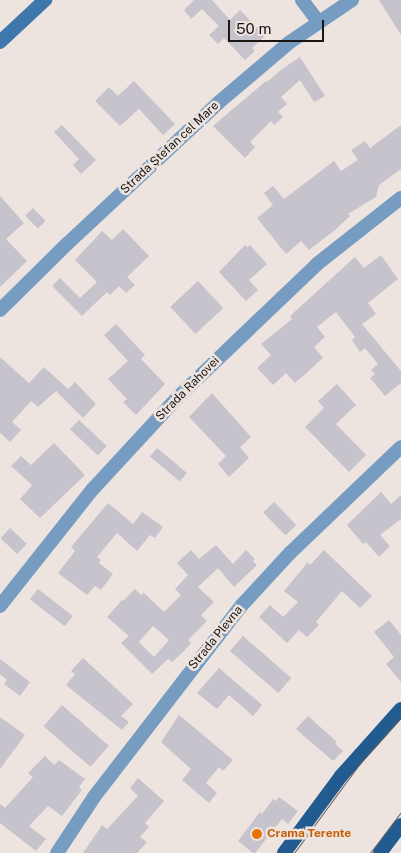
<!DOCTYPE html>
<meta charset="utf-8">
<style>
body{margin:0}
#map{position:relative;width:401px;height:853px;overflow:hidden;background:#ede4df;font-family:"Public Sans",sans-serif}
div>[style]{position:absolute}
.building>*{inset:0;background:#c7c3cc;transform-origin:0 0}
.minor>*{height:14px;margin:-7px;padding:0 7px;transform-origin:7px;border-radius:7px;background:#779cc1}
.secondary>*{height:14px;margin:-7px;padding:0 7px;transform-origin:7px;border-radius:7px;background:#3e77ac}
.primary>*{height:14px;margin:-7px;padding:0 7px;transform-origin:7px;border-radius:7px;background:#215b8f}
.tram>*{height:1px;margin:-0.5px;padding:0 0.5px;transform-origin:0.5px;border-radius:0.5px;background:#625d5a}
.dots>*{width:14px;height:14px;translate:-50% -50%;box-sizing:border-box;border:2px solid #ede4df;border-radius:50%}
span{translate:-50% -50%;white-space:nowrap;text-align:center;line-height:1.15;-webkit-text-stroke:5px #ede4df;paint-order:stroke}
.street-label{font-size:12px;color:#191614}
.food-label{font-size:12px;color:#c56008;font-weight:700}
.left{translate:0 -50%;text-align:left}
.scale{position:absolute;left:228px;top:20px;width:96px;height:22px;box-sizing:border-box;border:2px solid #191614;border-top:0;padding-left:6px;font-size:15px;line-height:18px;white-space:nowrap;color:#191614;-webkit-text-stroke:4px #ede4df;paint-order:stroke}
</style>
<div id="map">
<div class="building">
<div style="clip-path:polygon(194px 0,212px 0,230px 20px,240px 10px,265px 36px,252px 48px,255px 51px,245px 60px,224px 38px,218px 44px,209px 35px,219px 26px,202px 9px,191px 19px,184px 10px)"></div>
<div style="clip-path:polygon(379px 0,401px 0,401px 35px)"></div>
<div style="clip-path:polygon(300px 57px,325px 96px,314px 102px,300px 80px,281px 97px,287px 104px,278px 112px,283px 117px,274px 125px,271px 121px,250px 142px,255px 147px,245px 158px,213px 126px,266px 81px,267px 82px,282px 69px)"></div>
<div style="clip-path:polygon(134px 81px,175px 124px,163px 135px,139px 109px,120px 126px,95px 101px,109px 87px,118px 96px)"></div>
<div style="clip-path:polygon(62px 125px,96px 160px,81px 174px,73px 165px,79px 159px,54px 132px)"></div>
<div style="clip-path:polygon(401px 125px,401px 169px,379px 185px,376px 197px,348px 214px,350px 216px,335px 230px,309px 250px,301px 241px,286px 254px,257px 218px,273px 205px,264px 193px,273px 186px,284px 199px,334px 161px,341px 171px,358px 160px,351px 150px,365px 141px,370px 148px)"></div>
<div style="clip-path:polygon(0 196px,24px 223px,6px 239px,27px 261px,0 287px)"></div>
<div style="left:33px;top:208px;width:18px;height:11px;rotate:45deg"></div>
<div style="clip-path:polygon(123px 229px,149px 256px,127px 277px,135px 285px,126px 293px,119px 286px,110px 295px,107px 292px,82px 316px,52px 286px,60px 278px,80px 298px,97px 282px,75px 260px,102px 231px,112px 240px)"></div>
<div style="clip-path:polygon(245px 245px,247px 247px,250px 245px,267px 264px,249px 280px,258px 290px,246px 301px,219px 272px)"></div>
<div style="clip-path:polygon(381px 255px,398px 279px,368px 303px,376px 314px,362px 324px,401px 371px,401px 383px,385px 396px,370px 378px,375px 374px,371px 370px,378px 364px,365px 348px,360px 352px,352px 340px,355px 337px,336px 312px,317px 327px,325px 337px,314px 347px,323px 358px,295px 383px,286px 373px,273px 385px,257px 368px,271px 355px,261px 344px,292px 319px,290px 316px,355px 257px,364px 268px)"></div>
<div style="left:198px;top:281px;width:37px;height:38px;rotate:47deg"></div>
<div style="clip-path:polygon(116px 324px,145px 355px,141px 359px,165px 384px,136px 415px,123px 402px,127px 399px,108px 379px,128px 361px,104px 335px)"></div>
<div style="clip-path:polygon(0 357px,29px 383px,44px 367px,68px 389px,75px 382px,96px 404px,83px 418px,56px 391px,38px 407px,31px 401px,12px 422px,21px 430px,10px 442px,0 433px)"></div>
<div style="clip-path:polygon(337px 384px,356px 405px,336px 424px,366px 455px,349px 472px,305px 427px,324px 408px,318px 401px)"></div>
<div style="clip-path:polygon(212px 393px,251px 437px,240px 447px,249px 458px,229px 477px,218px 464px,226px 456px,189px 417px)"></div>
<div style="left:79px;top:420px;width:38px;height:13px;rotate:43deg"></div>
<div style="clip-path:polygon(54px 443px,85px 475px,40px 518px,20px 499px,32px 485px,11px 466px,21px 456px,31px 465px)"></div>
<div style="left:157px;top:448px;width:39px;height:11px;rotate:40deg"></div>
<div style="clip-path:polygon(381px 492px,391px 504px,401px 495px,401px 519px,380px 535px,390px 546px,379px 557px,366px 542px,363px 544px,347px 525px)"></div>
<div style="left:274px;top:502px;width:32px;height:15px;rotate:46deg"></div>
<div style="clip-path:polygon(108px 503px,133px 524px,142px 512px,163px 527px,155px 538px,150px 535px,137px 551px,117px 533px,97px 557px,101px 560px,99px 563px,113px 574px,101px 590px,95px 586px,87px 595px,58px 573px,75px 551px,71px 547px)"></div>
<div style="left:10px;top:528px;width:23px;height:14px;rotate:43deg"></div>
<div style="clip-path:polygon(evenodd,216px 545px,233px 564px,246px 550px,255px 559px,253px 561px,257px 565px,234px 587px,218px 568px,198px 587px,214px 602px,201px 615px,207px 621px,188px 640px,191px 643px,183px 652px,172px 662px,168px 659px,152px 674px,121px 643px,129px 636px,107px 617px,122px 600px,123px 601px,135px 589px,141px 595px,144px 593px,164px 612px,181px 595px,175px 589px,188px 575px,177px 563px,191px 550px,199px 559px,216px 545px,153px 626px,169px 640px,154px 657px,139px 642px,153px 626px)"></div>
<div style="clip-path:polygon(324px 550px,372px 596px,360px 608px,342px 591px,316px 622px,319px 625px,307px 637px,299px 630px,287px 643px,259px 617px,270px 605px,283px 617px,298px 602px,284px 591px,308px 562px,310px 565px)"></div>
<div style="left:38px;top:589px;width:44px;height:13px;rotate:38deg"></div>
<div style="clip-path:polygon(389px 620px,401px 635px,401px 682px,386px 664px,394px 657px,374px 632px)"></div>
<div style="left:243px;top:636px;width:64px;height:20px;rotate:41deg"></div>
<div style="clip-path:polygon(83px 658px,133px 704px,121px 716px,129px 722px,122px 730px,66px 685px,75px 674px,71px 671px)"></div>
<div style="clip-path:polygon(0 659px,30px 682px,20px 696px,4px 684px,7px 680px,0 674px)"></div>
<div style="clip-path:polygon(219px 668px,262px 705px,253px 716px,229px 695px,217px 709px,197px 693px)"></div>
<div style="left:62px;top:705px;width:62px;height:28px;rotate:41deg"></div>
<div style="clip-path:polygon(179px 715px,233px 760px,223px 771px,219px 767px,206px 783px,217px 793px,209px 803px,182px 780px,191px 769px,161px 742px)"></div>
<div style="clip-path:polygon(308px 716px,337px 742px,335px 744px,343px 751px,333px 761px,296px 729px)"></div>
<div style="clip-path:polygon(0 717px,25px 735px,0 769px)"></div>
<div style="clip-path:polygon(45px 756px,54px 765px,59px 760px,85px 779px,79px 787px,82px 790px,62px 816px,48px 806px,29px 826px,46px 839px,36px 851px,0 823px,0 804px,5px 808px,33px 777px,28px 773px)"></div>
<div style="clip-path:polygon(138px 778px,164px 801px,145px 823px,149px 827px,140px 837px,147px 842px,137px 853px,83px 853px,102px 825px,107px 829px,138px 796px,130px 788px)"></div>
<div style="clip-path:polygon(279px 797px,298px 811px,288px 824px,282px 819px,255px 853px,253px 853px,238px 841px,260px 812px,262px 814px,273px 799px,276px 801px)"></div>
</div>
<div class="minor">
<div style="left:302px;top:0;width:26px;rotate:53deg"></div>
<div style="left:0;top:310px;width:94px;rotate:-44.6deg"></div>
<div style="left:67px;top:244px;width:207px;rotate:-43deg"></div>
<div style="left:218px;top:103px;width:94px;rotate:-40.3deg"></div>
<div style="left:290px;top:42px;width:75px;rotate:-34.1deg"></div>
<div style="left:0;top:606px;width:148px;rotate:-51.6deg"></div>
<div style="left:92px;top:490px;width:125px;rotate:-47.3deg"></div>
<div style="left:177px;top:398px;width:194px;rotate:-43.7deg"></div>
<div style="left:317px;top:264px;width:107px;rotate:-38.2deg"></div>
<div style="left:57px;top:853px;width:67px;rotate:-56.5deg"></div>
<div style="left:94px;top:797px;width:242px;rotate:-52.4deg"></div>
<div style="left:242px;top:605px;width:71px;rotate:-47.3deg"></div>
<div style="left:290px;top:553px;width:153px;rotate:-43.7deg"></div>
</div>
<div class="secondary">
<div style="left:0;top:42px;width:62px;rotate:-43deg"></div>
</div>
<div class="primary">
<div style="left:284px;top:853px;width:96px;rotate:-53.5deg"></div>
<div style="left:341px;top:776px;width:90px;rotate:-48.2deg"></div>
<div style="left:380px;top:853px;width:35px;rotate:-53deg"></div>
</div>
<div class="tram">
<div style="left:294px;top:853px;width:112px;rotate:-53.7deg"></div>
<div style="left:360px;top:763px;width:62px;rotate:-48.3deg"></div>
<div style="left:370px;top:853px;width:51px;rotate:-52.9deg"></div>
</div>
<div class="dots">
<div style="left:257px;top:834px;background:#e8710a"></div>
</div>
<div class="street-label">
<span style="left:170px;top:148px;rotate:-43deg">Strada Ștefan cel Mare</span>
<span style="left:188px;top:389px;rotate:-45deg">Strada Rahovei</span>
<span style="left:216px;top:638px;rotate:-51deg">Strada Plevna</span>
</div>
<div class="food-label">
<span class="left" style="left:267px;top:834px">Crama Terente</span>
</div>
<div class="scale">50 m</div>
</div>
